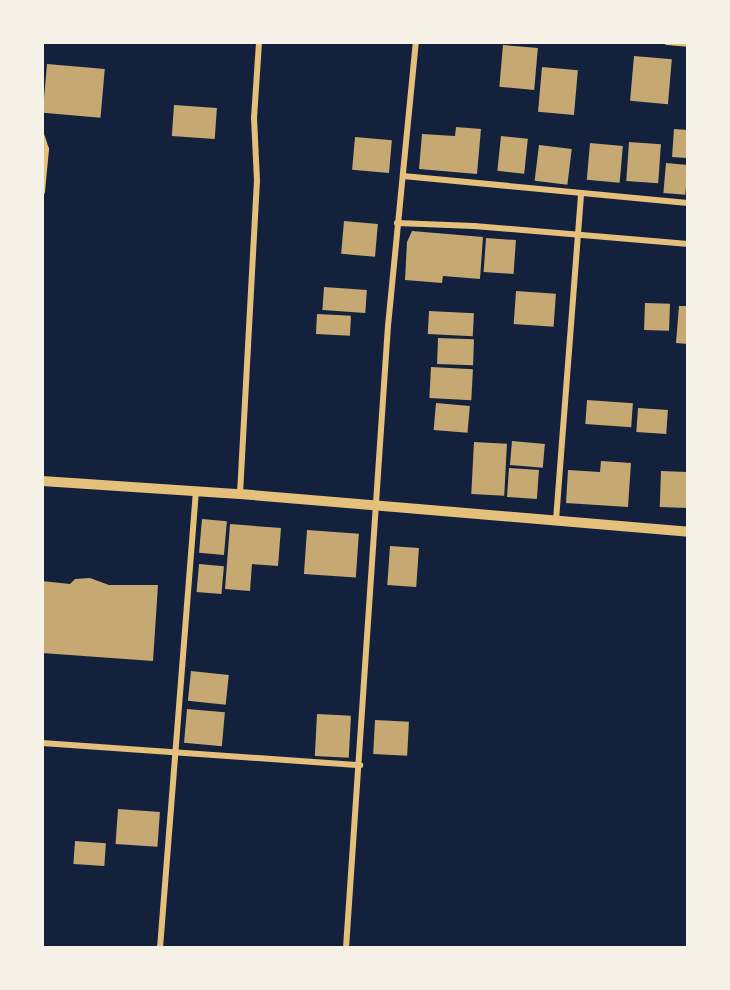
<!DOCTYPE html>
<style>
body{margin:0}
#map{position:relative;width:730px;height:990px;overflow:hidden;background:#14213d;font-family:"Space Grotesk",sans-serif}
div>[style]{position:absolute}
.building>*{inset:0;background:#c6a872;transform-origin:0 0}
.minor>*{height:6px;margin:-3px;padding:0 3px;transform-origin:3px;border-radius:3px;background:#e5c07b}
.tertiary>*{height:10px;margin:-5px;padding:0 5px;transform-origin:5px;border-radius:5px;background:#e5c07b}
span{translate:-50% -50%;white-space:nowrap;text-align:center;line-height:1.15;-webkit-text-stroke:4.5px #f6f1e7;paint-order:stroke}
.frame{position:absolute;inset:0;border:44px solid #f6f1e7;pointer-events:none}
</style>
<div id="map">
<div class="building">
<div style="left:503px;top:45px;width:35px;height:42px;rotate:5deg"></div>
<div style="left:634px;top:56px;width:38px;height:45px;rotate:5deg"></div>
<div style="left:47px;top:64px;width:58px;height:49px;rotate:5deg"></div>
<div style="left:542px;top:67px;width:36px;height:45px;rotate:5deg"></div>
<div style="left:174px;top:105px;width:43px;height:31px;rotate:4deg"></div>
<div style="clip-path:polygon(456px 127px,481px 129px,477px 174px,419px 169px,422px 134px,455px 136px)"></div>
<div style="left:674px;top:129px;width:14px;height:28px;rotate:4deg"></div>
<div style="left:501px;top:136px;width:27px;height:35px;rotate:6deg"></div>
<div style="left:355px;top:137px;width:37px;height:33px;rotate:5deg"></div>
<div style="left:629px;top:142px;width:32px;height:39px;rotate:4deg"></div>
<div style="left:590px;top:143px;width:33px;height:37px;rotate:5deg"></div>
<div style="left:539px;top:145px;width:33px;height:36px;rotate:7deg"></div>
<div style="left:666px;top:163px;width:22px;height:30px;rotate:5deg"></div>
<div style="left:344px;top:221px;width:34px;height:33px;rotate:5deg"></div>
<div style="clip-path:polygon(412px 231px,483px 237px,480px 279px,443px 276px,442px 283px,405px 280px,407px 242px)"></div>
<div style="left:486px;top:238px;width:30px;height:34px;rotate:4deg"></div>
<div style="left:324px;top:287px;width:43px;height:23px;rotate:4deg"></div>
<div style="left:516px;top:291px;width:40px;height:33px;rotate:4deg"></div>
<div style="left:645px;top:303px;width:25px;height:27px;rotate:2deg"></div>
<div style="clip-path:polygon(679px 306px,688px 306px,688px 344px,676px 343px)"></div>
<div style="left:429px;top:311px;width:45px;height:23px;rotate:3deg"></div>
<div style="left:317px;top:314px;width:34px;height:20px;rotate:3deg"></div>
<div style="left:438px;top:338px;width:36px;height:26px;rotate:2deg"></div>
<div style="left:431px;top:367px;width:42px;height:31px;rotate:3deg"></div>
<div style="left:587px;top:400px;width:46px;height:24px;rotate:4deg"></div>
<div style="left:436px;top:403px;width:34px;height:27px;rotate:5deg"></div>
<div style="left:638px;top:408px;width:30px;height:24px;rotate:4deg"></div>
<div style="left:512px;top:441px;width:33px;height:24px;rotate:5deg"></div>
<div style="left:474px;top:442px;width:33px;height:52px;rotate:3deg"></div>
<div style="clip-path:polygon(601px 461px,631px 463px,628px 507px,566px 503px,568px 470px,600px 472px)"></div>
<div style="left:509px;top:468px;width:30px;height:29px;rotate:4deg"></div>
<div style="left:661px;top:471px;width:27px;height:36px;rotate:2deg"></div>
<div style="left:202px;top:519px;width:25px;height:34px;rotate:5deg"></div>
<div style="clip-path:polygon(230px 524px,281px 528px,278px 566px,252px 564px,250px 591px,225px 589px)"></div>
<div style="left:307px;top:530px;width:52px;height:44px;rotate:4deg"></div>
<div style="left:390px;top:546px;width:29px;height:39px;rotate:4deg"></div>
<div style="left:199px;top:564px;width:25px;height:28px;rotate:5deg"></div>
<div style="clip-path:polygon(90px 578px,109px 585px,158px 585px,153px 661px,42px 653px,42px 581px,70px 584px,75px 579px)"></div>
<div style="left:191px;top:671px;width:38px;height:30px;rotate:6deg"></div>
<div style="left:187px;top:709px;width:38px;height:34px;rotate:5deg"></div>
<div style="left:317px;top:714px;width:34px;height:42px;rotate:3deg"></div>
<div style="left:375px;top:720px;width:34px;height:34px;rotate:3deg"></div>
<div style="left:118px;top:809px;width:42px;height:35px;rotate:4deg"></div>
<div style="left:75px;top:841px;width:31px;height:23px;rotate:4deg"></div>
</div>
<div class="minor">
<div style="left:667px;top:42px;width:21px;rotate:5deg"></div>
<div style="left:42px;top:137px;width:13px;rotate:72deg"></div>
<div style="left:46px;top:149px;width:43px;rotate:95.3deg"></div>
<div style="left:403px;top:176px;width:286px;rotate:5.4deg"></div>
<div style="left:397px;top:223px;width:77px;rotate:2.2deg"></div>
<div style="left:474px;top:226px;width:215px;rotate:4.8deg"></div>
<div style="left:240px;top:494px;width:313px;rotate:-86.9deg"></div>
<div style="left:257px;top:181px;width:63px;rotate:-92.7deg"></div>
<div style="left:254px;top:118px;width:76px;rotate:-86.2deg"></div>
<div style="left:556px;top:520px;width:328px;rotate:-85.6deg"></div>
<div style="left:42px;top:743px;width:319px;rotate:4deg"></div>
<div style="left:160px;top:948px;width:458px;rotate:-85.5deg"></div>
<div style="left:346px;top:948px;width:623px;rotate:-86.14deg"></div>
<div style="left:388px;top:326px;width:285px;rotate:-84.4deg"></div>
</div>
<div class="tertiary">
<div style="left:42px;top:481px;width:198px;rotate:3.8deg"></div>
<div style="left:240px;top:494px;width:450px;rotate:4.8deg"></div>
</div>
<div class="frame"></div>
</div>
